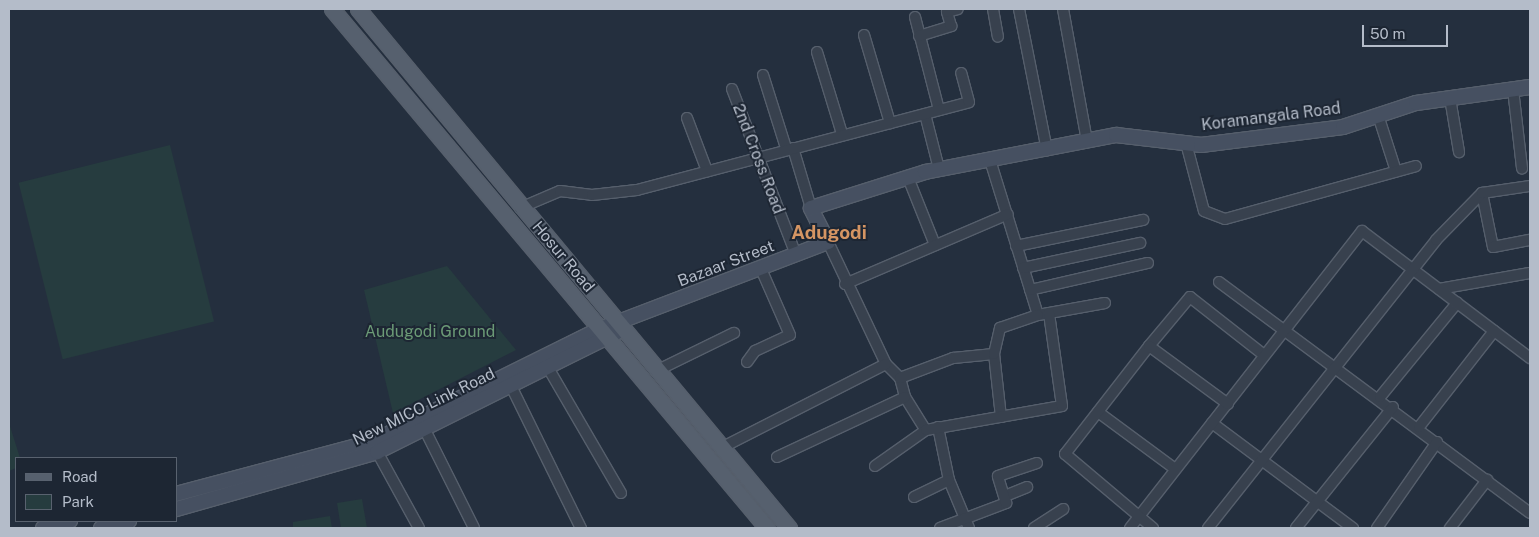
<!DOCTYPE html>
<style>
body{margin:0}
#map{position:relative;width:1539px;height:537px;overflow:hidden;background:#242f3e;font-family:"Public Sans",sans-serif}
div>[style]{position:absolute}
.green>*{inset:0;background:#263c3f;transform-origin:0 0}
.roads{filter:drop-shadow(1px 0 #565f6c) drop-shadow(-1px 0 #565f6c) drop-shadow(0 1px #565f6c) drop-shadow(0 -1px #565f6c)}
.street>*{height:10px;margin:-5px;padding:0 5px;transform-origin:5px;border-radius:5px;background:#38414e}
.secondary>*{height:14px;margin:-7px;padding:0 7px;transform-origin:7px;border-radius:7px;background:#465061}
.primary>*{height:15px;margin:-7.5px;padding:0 7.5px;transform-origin:7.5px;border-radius:7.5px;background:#56606e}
span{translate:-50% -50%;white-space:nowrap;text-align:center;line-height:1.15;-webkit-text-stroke:4px #1d2633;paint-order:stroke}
.street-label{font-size:16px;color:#b4bcc9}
.park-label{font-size:16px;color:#6b9a76}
.quarter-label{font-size:19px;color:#d59563;font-weight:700}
.frame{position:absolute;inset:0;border:10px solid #b4bcc9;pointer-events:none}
.legend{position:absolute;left:15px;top:457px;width:162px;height:65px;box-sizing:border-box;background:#1d2633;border:1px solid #59626f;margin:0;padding:6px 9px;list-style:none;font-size:15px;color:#b4bcc9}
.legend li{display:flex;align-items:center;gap:10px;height:25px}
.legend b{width:25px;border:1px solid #59626f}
.scale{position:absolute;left:1362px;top:25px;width:86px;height:22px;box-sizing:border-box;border:2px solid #b4bcc9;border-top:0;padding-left:6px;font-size:15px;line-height:18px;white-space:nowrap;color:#b4bcc9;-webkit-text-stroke:4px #1d2633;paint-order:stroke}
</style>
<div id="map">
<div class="green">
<div style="left:170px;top:145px;width:182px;height:156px;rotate:76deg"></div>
<div style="clip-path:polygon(447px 266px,516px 350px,393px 413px,364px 290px)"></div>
<div style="clip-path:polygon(9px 423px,20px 458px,16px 468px,9px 471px)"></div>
<div style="clip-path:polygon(362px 499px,367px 528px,341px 528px,337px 503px)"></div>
<div style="clip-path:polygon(330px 516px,332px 528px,293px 528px,293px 522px)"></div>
</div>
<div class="roads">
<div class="street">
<div style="left:993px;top:9px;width:28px;rotate:80deg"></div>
<div style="left:1019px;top:9px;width:144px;rotate:78.8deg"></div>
<div style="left:1063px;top:9px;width:134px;rotate:79.7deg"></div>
<div style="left:915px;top:17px;width:96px;rotate:75.5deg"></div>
<div style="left:864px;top:35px;width:92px;rotate:73.5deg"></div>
<div style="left:919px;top:36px;width:34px;rotate:-17deg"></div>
<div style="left:951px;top:26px;width:15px;rotate:-106deg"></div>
<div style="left:947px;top:12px;width:11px;rotate:-15deg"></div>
<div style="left:817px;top:52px;width:86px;rotate:73deg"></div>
<div style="left:763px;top:75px;width:77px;rotate:72.5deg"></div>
<div style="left:732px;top:89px;width:178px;rotate:68.9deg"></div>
<div style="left:1513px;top:89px;width:80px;rotate:83.5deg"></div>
<div style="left:1450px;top:98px;width:55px;rotate:80.5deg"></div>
<div style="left:925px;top:114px;width:57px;rotate:75.7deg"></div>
<div style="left:1378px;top:115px;width:59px;rotate:72.2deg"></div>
<div style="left:687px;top:118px;width:57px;rotate:69.3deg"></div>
<div style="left:1186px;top:143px;width:70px;rotate:75.2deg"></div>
<div style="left:1204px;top:211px;width:22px;rotate:21deg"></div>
<div style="left:1225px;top:219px;width:198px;rotate:-15.5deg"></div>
<div style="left:793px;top:148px;width:63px;rotate:73.3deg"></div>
<div style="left:990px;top:160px;width:162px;rotate:72.8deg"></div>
<div style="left:1038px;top:315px;width:68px;rotate:-10.2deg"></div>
<div style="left:909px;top:180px;width:70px;rotate:68.2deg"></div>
<div style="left:1482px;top:193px;width:55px;rotate:78.5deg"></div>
<div style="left:1493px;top:247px;width:38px;rotate:-11deg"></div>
<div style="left:520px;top:208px;width:43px;rotate:-23deg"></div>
<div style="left:560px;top:191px;width:32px;rotate:7deg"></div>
<div style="left:592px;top:195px;width:45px;rotate:-6.3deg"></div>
<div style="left:637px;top:190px;width:343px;rotate:-14.8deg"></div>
<div style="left:969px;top:102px;width:30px;rotate:-105deg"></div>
<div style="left:828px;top:242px;width:135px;rotate:64.6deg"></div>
<div style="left:886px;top:364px;width:20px;rotate:45deg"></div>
<div style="left:900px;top:378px;width:20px;rotate:75deg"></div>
<div style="left:905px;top:397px;width:39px;rotate:58deg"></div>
<div style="left:1016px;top:246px;width:130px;rotate:-11.6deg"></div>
<div style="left:1023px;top:268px;width:120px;rotate:-12.1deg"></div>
<div style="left:1219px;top:282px;width:387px;rotate:36.6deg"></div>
<div style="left:845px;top:284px;width:177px;rotate:-23.2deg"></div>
<div style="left:1439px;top:289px;width:92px;rotate:-10deg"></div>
<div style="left:1030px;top:290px;width:121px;rotate:-12.9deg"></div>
<div style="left:1149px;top:346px;width:64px;rotate:-50.1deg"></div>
<div style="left:1190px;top:297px;width:94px;rotate:38.1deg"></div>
<div style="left:747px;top:362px;width:14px;rotate:-54deg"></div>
<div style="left:755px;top:351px;width:38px;rotate:-25deg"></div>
<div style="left:790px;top:335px;width:72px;rotate:-113.7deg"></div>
<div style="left:547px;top:366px;width:147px;rotate:59.8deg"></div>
<div style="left:656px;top:371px;width:87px;rotate:-26deg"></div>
<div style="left:900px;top:378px;width:57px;rotate:-20.7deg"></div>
<div style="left:953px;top:358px;width:41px;rotate:-5.6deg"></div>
<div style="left:510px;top:384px;width:161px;rotate:63.8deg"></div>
<div style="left:1380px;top:397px;width:122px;rotate:-50.7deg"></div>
<div style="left:1098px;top:412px;width:96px;rotate:36.5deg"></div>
<div style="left:1001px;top:417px;width:63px;rotate:-96.3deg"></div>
<div style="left:994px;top:354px;width:27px;rotate:-77deg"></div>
<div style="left:1000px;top:328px;width:40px;rotate:-18.9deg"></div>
<div style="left:1212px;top:423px;width:176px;rotate:36.7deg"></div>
<div style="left:422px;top:424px;width:116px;rotate:63.4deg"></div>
<div style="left:938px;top:427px;width:54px;rotate:78.3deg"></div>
<div style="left:949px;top:480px;width:52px;rotate:67.4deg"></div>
<div style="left:1419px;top:427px;width:122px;rotate:-52deg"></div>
<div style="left:375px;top:448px;width:91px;rotate:61.2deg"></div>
<div style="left:721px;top:448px;width:185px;rotate:-27deg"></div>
<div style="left:777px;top:457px;width:141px;rotate:-25.1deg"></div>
<div style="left:875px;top:466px;width:62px;rotate:-35.2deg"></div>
<div style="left:926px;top:430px;width:138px;rotate:-10deg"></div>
<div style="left:1062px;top:406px;width:94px;rotate:-98deg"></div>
<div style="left:1005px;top:496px;width:24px;rotate:-22deg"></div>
<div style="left:914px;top:497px;width:39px;rotate:-26deg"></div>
<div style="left:940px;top:528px;width:71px;rotate:-20.7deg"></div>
<div style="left:1006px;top:503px;width:28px;rotate:-107deg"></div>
<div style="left:998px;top:476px;width:41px;rotate:-18.4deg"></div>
<div style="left:1034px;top:528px;width:35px;rotate:-33deg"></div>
<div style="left:1130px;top:528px;width:377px;rotate:-52deg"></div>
<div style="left:1362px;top:231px;width:211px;rotate:37.1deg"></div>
<div style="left:1153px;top:528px;width:115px;rotate:-139.9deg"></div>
<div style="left:1065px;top:454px;width:137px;rotate:-52.1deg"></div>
<div style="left:1149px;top:346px;width:98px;rotate:36.3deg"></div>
<div style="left:1208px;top:528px;width:367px;rotate:-51.6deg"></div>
<div style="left:1436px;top:240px;width:66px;rotate:-45.6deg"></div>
<div style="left:1482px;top:193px;width:49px;rotate:-8.3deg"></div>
<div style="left:1296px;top:528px;width:155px;rotate:-51.3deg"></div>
<div style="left:1377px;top:528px;width:105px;rotate:-55.1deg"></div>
<div style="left:1450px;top:528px;width:61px;rotate:-52.4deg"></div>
</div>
<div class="secondary">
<div style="left:176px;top:494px;width:203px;rotate:-14.9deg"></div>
<div style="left:372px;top:442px;width:254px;rotate:-26.4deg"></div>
<div style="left:600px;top:329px;width:244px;rotate:-20.9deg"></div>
<div style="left:828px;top:242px;width:38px;rotate:-117deg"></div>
<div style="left:811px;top:208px;width:120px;rotate:-17.5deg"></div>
<div style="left:925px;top:172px;width:195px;rotate:-11deg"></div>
<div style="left:1116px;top:135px;width:86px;rotate:6.7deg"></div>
<div style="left:1201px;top:145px;width:143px;rotate:-7.2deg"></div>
<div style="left:1343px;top:127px;width:77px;rotate:-18.2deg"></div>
<div style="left:1416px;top:103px;width:115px;rotate:-8deg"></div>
<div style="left:176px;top:509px;width:209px;rotate:-15.8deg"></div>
<div style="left:377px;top:452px;width:267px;rotate:-26.5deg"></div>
<div style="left:43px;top:528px;width:28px;rotate:-15deg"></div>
<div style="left:101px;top:528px;width:29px;rotate:-14deg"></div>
</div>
<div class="primary">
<div style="left:332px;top:9px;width:677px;rotate:50.03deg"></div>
<div style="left:358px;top:9px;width:675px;rotate:50.29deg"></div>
</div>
</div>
<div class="street-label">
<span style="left:1271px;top:117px;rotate:-7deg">Koramangala Road</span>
<span style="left:758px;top:159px;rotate:69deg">2nd Cross Road</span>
<span style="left:563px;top:257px;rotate:50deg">Hosur Road</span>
<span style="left:726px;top:264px;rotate:-21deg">Bazaar Street</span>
<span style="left:424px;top:407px;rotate:-26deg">New MICO Link Road</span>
</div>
<div class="park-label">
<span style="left:430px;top:332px">Audugodi Ground</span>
</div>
<div class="quarter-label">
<span style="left:829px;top:233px">Adugodi</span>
</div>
<div class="frame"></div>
<ul class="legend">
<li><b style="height:6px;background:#56606e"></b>Road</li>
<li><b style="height:14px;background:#263c3f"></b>Park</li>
</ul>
<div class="scale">50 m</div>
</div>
